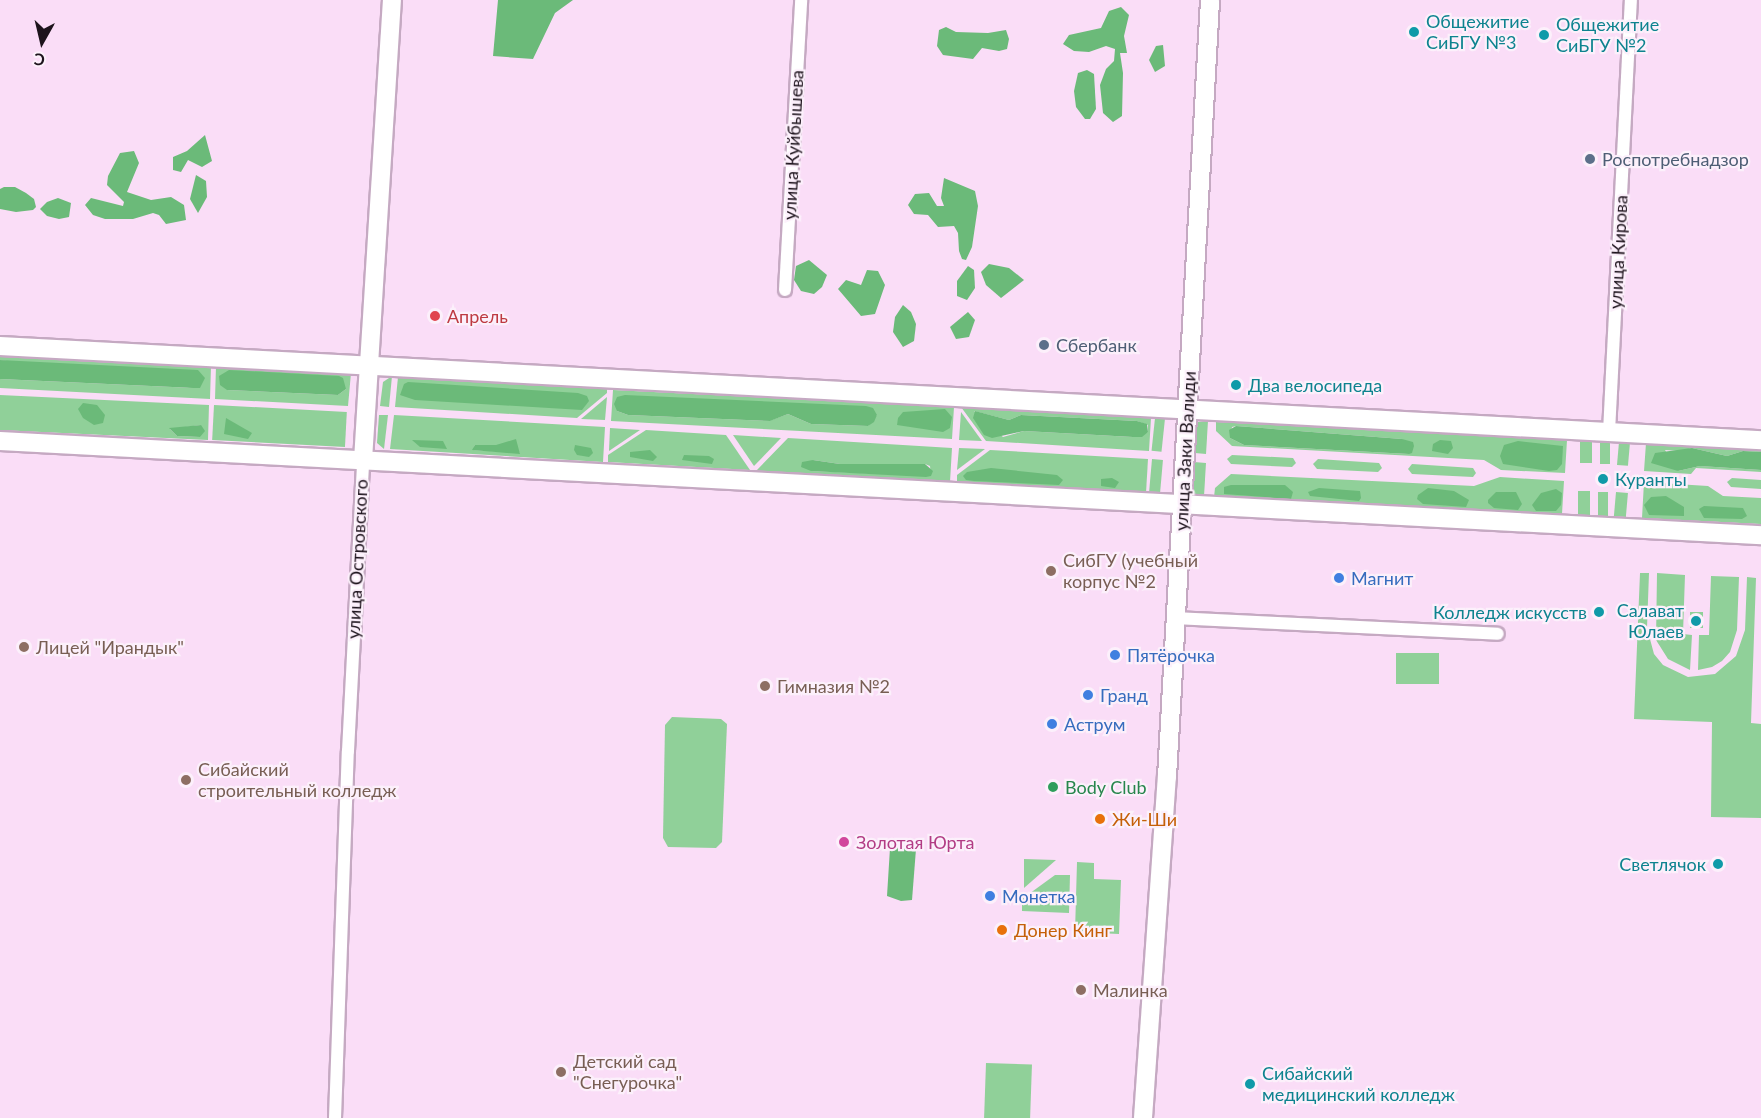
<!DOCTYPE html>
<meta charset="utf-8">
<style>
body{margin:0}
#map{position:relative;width:1761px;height:1118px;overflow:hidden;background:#faddf7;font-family:Lato,sans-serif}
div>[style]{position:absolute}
.green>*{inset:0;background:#90d099;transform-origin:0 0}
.round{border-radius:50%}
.forest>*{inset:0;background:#6bba79}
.roads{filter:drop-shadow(2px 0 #c5a9c2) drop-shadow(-2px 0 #c5a9c2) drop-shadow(0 2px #c5a9c2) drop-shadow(0 -2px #c5a9c2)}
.street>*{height:12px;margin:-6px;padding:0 6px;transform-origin:6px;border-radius:6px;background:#fff}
.secondary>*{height:18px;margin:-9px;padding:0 9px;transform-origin:9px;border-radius:9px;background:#fff}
.dots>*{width:16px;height:16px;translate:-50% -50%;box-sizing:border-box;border:3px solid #fcf0fb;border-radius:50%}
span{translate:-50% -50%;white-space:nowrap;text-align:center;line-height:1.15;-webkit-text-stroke:4.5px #fcf0fb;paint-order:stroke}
.culture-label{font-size:18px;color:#0d838f}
.left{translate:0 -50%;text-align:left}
.right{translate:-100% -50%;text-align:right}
.street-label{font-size:18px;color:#1d131c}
.service-label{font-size:18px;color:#4e5e75}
.health-label{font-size:18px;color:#be3a42}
.education-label{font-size:18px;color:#785e54}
.shop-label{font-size:18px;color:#366cbe}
.leisure-label{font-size:18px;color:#27864d}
.food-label{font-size:18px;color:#c56008}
.hotel-label{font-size:18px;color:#b23c85}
.north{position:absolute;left:12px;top:12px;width:60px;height:60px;-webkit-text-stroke:4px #fcf0fb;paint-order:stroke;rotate:188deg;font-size:16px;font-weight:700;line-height:24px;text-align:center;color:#1d131c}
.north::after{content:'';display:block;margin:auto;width:21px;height:27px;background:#1d131c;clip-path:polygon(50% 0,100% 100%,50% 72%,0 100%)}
</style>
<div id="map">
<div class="green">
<div style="clip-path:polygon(0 356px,211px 366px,210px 399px,0 388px,0 379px,194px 388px,0 360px)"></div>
<div style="clip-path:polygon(evenodd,216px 366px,351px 373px,348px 406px,215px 399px,216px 366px,346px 389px,338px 395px,227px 390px,346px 389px)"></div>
<div style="clip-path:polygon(392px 376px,389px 407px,380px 406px,383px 382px)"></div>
<div style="clip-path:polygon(398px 377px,607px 389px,607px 393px,577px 418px,395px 407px)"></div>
<div style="clip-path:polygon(evenodd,613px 390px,954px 407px,952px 439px,611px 421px,613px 390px,617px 411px,877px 415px,868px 426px,811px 424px,788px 414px,769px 421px,628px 415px,617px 411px)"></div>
<div style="clip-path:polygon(evenodd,0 395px,209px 405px,208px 440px,0 430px,0 395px,201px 425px,200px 437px,177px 436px,170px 429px,201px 425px)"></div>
<div style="clip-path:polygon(607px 397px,605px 420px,581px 419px)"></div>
<div style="left:214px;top:405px;width:133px;height:35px;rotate:3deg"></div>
<div style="clip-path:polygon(evenodd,961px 407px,1151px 418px,1149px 451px,986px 441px,961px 407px,974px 411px,1009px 420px,1021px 415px,1137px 421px,1148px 425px,1148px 432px,1133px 437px,1024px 431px,1003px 437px,974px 411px)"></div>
<div style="clip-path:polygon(961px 412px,982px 441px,959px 440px)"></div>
<div style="clip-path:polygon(379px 415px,388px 415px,384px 449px,377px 443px)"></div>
<div style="clip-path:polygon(evenodd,394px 415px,605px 427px,603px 462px,390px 449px,394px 415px,475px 445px,496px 445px,520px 453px,473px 450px,475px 445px)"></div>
<div style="left:1155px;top:418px;width:10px;height:33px;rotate:6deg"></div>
<div style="clip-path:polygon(1208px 421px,1206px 454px,1195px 453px,1196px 426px,1198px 422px)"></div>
<div style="clip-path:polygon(evenodd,1216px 422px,1567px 440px,1565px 473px,1501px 470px,1484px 460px,1232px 446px,1216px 431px,1216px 422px,1236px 426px,1402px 439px,1409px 454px,1244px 445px,1230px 438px,1232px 427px,1236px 426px)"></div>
<div style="clip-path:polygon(610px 428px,640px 430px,609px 451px)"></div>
<div style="clip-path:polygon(646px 430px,726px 435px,750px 470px,608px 462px,608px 455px)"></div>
<div style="clip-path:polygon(733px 435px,781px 438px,754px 466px)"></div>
<div style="clip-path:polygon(evenodd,788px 438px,952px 448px,950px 482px,756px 471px,788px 438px,813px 460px,840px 464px,925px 464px,930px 466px,931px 476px,811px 471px,813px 460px)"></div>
<div style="left:1580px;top:441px;width:12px;height:22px"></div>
<div style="left:1600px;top:442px;width:10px;height:22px"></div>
<div style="left:1619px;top:442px;width:11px;height:23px;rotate:5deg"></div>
<div style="clip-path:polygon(1646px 443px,1761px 450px,1761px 452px,1743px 451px,1727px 456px,1692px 448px,1681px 451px,1665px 450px,1678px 471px,1700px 466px,1761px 470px,1761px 472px,1696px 468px,1691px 474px,1644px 471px)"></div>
<div style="clip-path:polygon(959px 448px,985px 449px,957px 470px)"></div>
<div style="clip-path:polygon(990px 450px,1148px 459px,1146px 493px,957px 482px,957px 475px)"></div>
<div style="clip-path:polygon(1232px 455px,1293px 458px,1296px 463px,1292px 467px,1231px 464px,1227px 459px)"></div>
<div style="left:1152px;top:459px;width:11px;height:35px;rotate:5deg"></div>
<div style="clip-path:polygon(1318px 459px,1379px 463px,1382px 468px,1378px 472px,1317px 469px,1313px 464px)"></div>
<div style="clip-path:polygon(1194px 462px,1206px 463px,1204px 496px,1194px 495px,1192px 490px)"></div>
<div style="clip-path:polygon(1412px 464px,1473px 468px,1476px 473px,1473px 477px,1412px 474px,1408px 469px)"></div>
<div class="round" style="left:1596px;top:471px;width:14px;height:14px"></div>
<div style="clip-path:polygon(1231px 474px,1474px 486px,1500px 477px,1564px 481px,1562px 514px,1214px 497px,1215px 488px)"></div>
<div style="clip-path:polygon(1732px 478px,1761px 480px,1761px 489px,1731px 487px,1727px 482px)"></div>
<div style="clip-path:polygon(1644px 482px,1708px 486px,1723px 496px,1761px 498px,1761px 524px,1642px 518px)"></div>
<div style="left:1578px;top:491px;width:12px;height:24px"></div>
<div style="left:1598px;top:492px;width:10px;height:24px"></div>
<div style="left:1616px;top:492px;width:12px;height:24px;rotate:5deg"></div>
<div style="clip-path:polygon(1640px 573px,1649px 573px,1647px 628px,1654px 654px,1663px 665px,1688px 677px,1715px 674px,1736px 656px,1745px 630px,1747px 577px,1756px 578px,1751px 723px,1761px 724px,1761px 818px,1711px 817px,1712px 722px,1634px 719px)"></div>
<div style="clip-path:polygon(1657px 573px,1685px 575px,1683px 634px,1692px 635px,1690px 670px,1668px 659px,1656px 640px)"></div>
<div style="clip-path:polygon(1711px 576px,1739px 577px,1737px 630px,1730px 652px,1722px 661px,1712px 667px,1698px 670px,1699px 635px,1709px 635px)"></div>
<div style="left:1690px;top:612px;width:13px;height:16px"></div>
<div style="left:1396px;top:653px;width:43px;height:31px"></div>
<div style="clip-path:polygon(672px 717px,721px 719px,727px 724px,722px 842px,716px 848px,668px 847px,663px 838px,665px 725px)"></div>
<div style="clip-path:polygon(1024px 859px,1056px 860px,1024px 888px)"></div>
<div style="clip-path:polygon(1077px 862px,1094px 863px,1094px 879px,1121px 880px,1119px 934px,1075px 932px)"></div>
<div style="clip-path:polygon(1055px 875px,1070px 875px,1069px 913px,1022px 911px,1022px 899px)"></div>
<div style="left:986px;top:1063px;width:46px;height:55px;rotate:2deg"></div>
</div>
<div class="forest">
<div style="clip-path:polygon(498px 0,573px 0,555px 13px,533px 59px,493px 56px)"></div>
<div style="clip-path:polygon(1121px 7px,1129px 15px,1124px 36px,1127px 53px,1120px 53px,1123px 73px,1122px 116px,1113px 122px,1103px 113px,1100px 85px,1106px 69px,1114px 61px,1115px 49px,1106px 46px,1089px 52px,1074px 51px,1063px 44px,1069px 35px,1101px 28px,1109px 11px)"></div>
<div style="clip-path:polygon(946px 27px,956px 32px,988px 33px,1006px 30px,1009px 39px,1007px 49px,999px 51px,982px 48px,973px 59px,943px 55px,937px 46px,939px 30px)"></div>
<div style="clip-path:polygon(1163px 45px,1165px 66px,1155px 72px,1149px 60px,1156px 46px)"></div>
<div style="clip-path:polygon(1087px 70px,1094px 74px,1096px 109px,1090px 119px,1085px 119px,1076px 107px,1074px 91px,1078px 73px)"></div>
<div style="clip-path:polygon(205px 135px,212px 161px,202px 167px,188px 160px,181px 172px,173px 170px,173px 157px,187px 151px)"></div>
<div style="clip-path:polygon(134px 151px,139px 163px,127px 192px,151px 200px,171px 197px,184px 205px,186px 220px,166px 224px,159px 215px,153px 213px,133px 219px,105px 219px,93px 215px,85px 205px,91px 198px,123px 206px,124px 202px,107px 185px,108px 176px,120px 153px)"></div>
<div style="clip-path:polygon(196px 175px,206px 181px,207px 197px,198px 213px,190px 199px)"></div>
<div style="clip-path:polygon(944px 178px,975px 191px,978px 206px,972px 247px,966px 260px,962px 259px,959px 251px,958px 233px,954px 226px,938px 227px,928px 215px,914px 214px,908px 205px,915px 194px,929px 193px,937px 206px,944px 206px,941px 198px)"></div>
<div style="clip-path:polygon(4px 187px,15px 187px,26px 193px,34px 199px,36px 207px,33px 210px,16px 212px,0 209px,0 189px)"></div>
<div style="clip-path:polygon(58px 198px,71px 203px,69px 217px,59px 219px,47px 216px,40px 209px,47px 202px)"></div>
<div style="clip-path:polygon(809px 260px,827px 275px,822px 287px,814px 294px,801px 291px,794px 280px,796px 266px)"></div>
<div style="clip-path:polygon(989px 264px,1009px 268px,1024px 280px,1001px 298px,986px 285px,981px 272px)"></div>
<div style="clip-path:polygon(968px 266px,974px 270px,975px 288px,967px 300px,957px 296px,957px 281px)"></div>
<div style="clip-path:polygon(867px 270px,878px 271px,885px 285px,875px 314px,861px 316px,838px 289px,846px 280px,861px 285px)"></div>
<div style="clip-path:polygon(903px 305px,911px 312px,916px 324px,914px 341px,903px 347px,893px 332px,895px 317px)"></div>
<div style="clip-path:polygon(968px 312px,975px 320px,969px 337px,956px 339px,950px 327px)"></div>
<div style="clip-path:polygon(0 360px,198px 370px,205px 378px,200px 388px,194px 388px,0 379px)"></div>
<div style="clip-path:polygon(229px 370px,339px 376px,343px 378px,346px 389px,338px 395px,227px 390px,220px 385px,219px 376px)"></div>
<div style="clip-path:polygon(408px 382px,578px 393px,587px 396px,589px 401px,582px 410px,415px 400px,400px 395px,404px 384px)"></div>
<div style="clip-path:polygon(625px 395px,866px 406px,873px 408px,877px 415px,874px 422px,868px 426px,811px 424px,788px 414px,770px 421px,628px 415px,617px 411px,614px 404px,617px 397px)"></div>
<div style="clip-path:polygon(83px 403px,97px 405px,105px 415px,103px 423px,94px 425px,83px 418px,78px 409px)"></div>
<div style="clip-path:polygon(945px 409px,952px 417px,950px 428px,943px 432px,897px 425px,898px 418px,903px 412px)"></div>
<div style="clip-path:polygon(975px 411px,1009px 420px,1021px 415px,1137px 421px,1147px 424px,1148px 432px,1142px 437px,1133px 437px,1024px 431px,992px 438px,984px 435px,973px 418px)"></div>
<div style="clip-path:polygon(226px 418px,252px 433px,248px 439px,224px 434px)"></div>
<div style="clip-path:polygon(201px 425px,205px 431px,200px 437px,177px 436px,169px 428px)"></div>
<div style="clip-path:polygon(1236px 426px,1402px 439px,1413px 442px,1414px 446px,1412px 453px,1409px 454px,1244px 445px,1230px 438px,1229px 430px)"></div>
<div style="clip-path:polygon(516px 439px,520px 454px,472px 450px,475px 445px,496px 445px)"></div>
<div style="clip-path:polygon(412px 440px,443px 441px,447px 449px,420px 447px)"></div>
<div style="clip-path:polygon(1440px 440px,1451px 441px,1453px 448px,1448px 454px,1432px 451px,1433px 444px)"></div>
<div style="clip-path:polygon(1518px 441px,1563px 446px,1562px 464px,1557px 470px,1549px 471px,1503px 464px,1500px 456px,1504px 445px)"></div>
<div style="clip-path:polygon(575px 445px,591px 448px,593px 453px,589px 457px,577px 455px,574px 450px)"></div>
<div style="clip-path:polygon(1692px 448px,1727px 456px,1743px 451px,1761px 452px,1761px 470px,1700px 466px,1678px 471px,1651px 463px,1655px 453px)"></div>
<div style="clip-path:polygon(650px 450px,657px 457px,653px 461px,630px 457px,630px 452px)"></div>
<div style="clip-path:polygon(684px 455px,709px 456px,714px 459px,712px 464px,682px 460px)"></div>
<div style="clip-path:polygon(813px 460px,840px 464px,925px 464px,933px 471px,931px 476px,926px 477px,811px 471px,801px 467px,802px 462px)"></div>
<div style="clip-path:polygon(991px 468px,1057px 475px,1063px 480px,1059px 485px,974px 481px,966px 480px,963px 476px,967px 472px)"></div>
<div style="clip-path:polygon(1112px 478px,1119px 482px,1115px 488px,1101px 486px,1101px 479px)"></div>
<div style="clip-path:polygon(1231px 485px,1285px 485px,1293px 492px,1291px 499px,1224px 494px,1224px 487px)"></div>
<div style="clip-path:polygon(1319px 488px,1360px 491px,1361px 498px,1359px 501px,1310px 496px,1308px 492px)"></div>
<div style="clip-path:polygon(1428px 488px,1454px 491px,1469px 500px,1466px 507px,1423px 504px,1417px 499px,1418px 495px)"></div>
<div style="clip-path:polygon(1556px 489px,1562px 493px,1561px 505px,1556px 511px,1536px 511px,1532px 505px,1541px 493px)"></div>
<div style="clip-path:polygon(1496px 492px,1516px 492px,1522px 504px,1518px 510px,1494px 508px,1488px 503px,1488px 500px)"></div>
<div style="clip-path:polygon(1666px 496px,1684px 507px,1684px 516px,1649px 515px,1644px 505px,1651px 497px)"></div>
<div style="clip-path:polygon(1704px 506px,1743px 508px,1747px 516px,1742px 519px,1704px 518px,1699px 509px)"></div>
<div style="clip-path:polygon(904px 845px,916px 849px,912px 900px,901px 901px,887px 896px,890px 848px)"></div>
</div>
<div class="roads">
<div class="street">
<div style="left:785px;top:290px;width:290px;rotate:-86.8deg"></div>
<div style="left:1609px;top:432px;width:433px;rotate:-87.1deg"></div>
<div style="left:1175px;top:618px;width:323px;rotate:2.8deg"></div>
<div style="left:335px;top:1118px;width:367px;rotate:-88deg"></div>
<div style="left:348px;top:751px;width:291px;rotate:-87deg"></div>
</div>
<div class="secondary">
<div style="left:0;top:346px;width:1764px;rotate:3.06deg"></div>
<div style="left:0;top:441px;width:1764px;rotate:3.06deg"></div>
<div style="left:363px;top:460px;width:461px;rotate:-86.4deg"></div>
<div style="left:1143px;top:1118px;width:342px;rotate:-86deg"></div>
<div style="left:1167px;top:777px;width:778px;rotate:-86.83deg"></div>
</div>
</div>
<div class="dots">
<div style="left:1414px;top:32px;background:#0f9aa8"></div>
<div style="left:1544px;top:35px;background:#0f9aa8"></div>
<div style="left:1590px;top:159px;background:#5c6f8a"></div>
<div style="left:435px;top:316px;background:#e0444e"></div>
<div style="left:1044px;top:345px;background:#5c6f8a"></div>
<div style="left:1236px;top:385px;background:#0f9aa8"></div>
<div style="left:1603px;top:479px;background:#0f9aa8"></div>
<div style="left:1051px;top:571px;background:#8d6e63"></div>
<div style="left:1339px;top:578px;background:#3f7fe0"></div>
<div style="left:1599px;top:612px;background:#0f9aa8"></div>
<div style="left:1696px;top:621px;background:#0f9aa8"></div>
<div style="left:24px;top:647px;background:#8d6e63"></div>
<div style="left:1115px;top:655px;background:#3f7fe0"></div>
<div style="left:765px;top:686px;background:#8d6e63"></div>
<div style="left:1088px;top:695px;background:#3f7fe0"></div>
<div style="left:1052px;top:724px;background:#3f7fe0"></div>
<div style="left:186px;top:780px;background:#8d6e63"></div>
<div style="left:1053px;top:787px;background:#2e9e5b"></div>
<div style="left:1100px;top:819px;background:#e8710a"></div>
<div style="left:844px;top:842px;background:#d1479c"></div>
<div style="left:1718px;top:864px;background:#0f9aa8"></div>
<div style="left:990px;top:896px;background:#3f7fe0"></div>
<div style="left:1002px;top:930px;background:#e8710a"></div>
<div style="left:1081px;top:990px;background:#8d6e63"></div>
<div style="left:561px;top:1072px;background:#8d6e63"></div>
<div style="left:1250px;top:1084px;background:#0f9aa8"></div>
</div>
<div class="culture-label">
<span class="left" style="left:1426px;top:32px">Общежитие<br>СиБГУ №3</span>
<span class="left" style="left:1556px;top:35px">Общежитие<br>СиБГУ №2</span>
<span class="left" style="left:1248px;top:385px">Два велосипеда</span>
<span class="left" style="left:1615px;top:479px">Куранты</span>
<span class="right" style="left:1684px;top:621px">Салават<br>Юлаев</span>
<span class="right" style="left:1587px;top:612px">Колледж искусств</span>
<span class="right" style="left:1706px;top:864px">Светлячок</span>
<span class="left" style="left:1262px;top:1084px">Сибайский<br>медицинский колледж</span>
</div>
<div class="street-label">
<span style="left:793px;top:145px;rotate:-87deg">улица Куйбышева</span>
<span style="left:1618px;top:252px;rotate:-87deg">улица Кирова</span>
<span style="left:1185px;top:451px;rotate:-87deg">улица Заки Валиди</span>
<span style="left:357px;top:559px;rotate:-87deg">улица Островского</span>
</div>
<div class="service-label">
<span class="left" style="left:1602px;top:159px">Роспотребнадзор</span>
<span class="left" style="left:1056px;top:345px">Сбербанк</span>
</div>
<div class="health-label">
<span class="left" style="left:447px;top:316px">Апрель</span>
</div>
<div class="education-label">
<span class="left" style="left:1063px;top:571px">СибГУ (учебный<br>корпус №2</span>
<span class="left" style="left:36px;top:647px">Лицей "Ирандык"</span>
<span class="left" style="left:777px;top:686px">Гимназия №2</span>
<span class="left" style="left:198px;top:780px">Сибайский<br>строительный колледж</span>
<span class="left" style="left:1093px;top:990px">Малинка</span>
<span class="left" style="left:573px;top:1072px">Детский сад<br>"Снегурочка"</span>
</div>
<div class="shop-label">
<span class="left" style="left:1351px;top:578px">Магнит</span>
<span class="left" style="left:1127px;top:655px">Пятёрочка</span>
<span class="left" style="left:1100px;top:695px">Гранд</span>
<span class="left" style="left:1064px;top:724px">Аструм</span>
<span class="left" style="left:1002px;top:896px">Монетка</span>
</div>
<div class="leisure-label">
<span class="left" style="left:1065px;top:787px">Body Club</span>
</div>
<div class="food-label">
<span class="left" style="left:1112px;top:819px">Жи-Ши</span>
<span class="left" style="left:1014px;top:930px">Донер Кинг</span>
</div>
<div class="hotel-label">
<span class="left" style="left:856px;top:842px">Золотая Юрта</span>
</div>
<div class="north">С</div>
</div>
